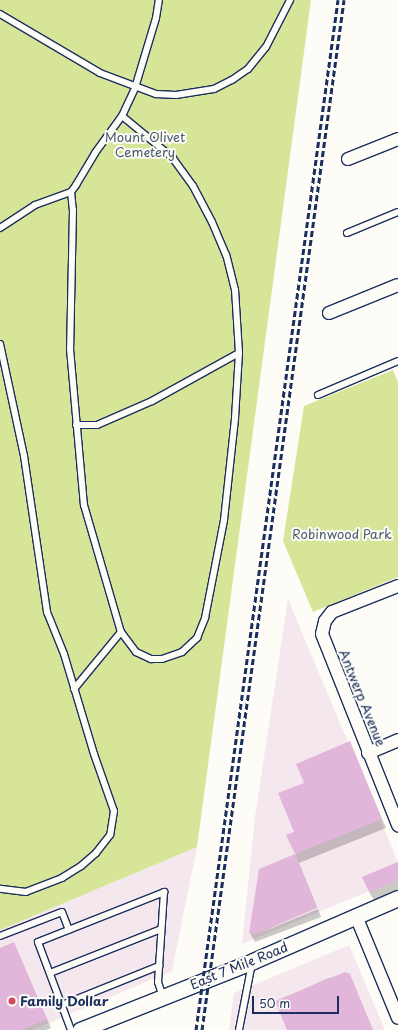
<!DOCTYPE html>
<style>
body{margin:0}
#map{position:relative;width:398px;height:1030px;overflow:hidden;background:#fdfcf7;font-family:"Playpen Sans",sans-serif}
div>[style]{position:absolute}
.built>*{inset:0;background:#f5e7ee}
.green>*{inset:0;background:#d7e598}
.shadow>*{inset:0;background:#0003}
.building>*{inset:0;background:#e2b6da}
.roads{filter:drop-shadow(1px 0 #1b2f5e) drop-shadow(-1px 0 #1b2f5e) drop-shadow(0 1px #1b2f5e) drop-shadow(0 -1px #1b2f5e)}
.service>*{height:6px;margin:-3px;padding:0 3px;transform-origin:3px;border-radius:3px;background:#fdfcf7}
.minor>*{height:12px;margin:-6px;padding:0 6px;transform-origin:6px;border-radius:6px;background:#fdfcf7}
.tertiary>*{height:15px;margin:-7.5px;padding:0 7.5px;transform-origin:7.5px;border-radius:7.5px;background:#fdfcf7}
.rail>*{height:3px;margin-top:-1.5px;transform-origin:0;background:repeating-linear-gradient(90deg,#1b2f5e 0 6px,transparent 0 9px)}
.dots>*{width:11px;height:11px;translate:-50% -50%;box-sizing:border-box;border:2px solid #fdfcf7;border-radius:50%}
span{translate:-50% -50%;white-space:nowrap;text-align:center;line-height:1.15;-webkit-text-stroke:4px #fdfcf7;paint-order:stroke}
.park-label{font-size:13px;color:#4a5c6c}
.street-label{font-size:13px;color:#1b2f5e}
.poi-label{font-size:13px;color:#1b2f5e;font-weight:700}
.left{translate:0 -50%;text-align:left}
.scale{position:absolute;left:252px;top:996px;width:87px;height:18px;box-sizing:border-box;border:2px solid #1b2f5e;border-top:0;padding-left:5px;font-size:12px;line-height:14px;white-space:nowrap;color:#1b2f5e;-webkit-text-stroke:3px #fdfcf7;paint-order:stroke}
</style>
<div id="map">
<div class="built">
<div style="clip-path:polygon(288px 599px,398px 862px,398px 879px,242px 944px,255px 817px)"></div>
<div style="clip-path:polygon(197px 847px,172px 971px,32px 1030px,0 1030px,0 930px)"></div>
<div style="clip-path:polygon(349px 945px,385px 1030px,229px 1030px,234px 993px)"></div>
</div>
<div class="green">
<div style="clip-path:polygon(0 0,311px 0,197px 847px,0 930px)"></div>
<div style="clip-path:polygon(393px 370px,398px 382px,398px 577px,313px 612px,283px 541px,304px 406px)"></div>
</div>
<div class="shadow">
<div style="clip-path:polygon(349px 742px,386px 828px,299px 863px,317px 907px,255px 935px,318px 909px,321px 917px,255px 942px,250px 933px,260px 870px,296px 855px,287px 836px,295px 832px,306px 784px)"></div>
<div style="clip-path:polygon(398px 865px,398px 891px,374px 900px,369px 892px)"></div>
<div style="clip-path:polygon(14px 944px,51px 1028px,46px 1030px,0 1030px,0 949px)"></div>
<div style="clip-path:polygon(348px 973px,373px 1030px,288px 1030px,277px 1002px,326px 979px)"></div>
</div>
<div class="building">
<div style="clip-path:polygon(350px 741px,382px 819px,295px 854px,286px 835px,294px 832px,278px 793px,304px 783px,296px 764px)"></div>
<div style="clip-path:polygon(295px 854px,317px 908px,255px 934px,249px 933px,259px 869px)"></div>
<div style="clip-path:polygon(398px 862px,398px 880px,369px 892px,362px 877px)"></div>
<div style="clip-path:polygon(14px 942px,47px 1019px,21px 1030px,0 1030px,0 948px)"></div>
<div style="clip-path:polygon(345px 972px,350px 974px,373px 1030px,287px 1030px,275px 1001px)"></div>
</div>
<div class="roads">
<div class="service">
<div style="left:0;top:14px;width:116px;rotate:30.5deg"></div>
<div style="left:100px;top:73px;width:60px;rotate:20.6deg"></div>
<div style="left:156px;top:94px;width:20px;rotate:3deg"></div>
<div style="left:176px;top:95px;width:38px;rotate:-9deg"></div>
<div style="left:214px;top:89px;width:20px;rotate:-27deg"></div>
<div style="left:232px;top:80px;width:19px;rotate:-35deg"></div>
<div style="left:248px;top:69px;width:28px;rotate:-51deg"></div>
<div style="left:266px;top:47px;width:53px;rotate:-62.9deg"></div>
<div style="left:71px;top:192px;width:18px;rotate:84deg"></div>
<div style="left:73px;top:210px;width:139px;rotate:91.2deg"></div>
<div style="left:70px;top:349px;width:157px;rotate:84.9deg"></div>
<div style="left:84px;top:505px;width:132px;rotate:73.8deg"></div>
<div style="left:121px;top:632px;width:25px;rotate:53deg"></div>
<div style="left:136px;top:652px;width:17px;rotate:25deg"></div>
<div style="left:151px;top:659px;width:11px"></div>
<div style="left:162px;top:659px;width:21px;rotate:-19deg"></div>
<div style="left:182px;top:652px;width:21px;rotate:-43deg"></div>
<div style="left:197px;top:638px;width:22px;rotate:-68deg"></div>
<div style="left:205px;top:618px;width:100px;rotate:-79deg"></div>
<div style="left:224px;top:520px;width:103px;rotate:-83.8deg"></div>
<div style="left:235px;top:418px;width:65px;rotate:-86.5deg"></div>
<div style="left:0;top:228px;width:42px;rotate:-33.3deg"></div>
<div style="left:35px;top:205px;width:38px;rotate:-20deg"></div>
<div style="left:71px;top:192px;width:9px;rotate:-54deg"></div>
<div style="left:76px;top:185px;width:37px;rotate:-59deg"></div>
<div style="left:95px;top:153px;width:46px;rotate:-53.9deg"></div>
<div style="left:122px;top:116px;width:31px;rotate:-65deg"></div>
<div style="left:135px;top:88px;width:73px;rotate:-73.3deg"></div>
<div style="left:156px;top:18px;width:18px;rotate:-81deg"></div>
<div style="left:347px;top:233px;width:55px;rotate:-22.4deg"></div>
<div style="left:0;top:344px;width:115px;rotate:77.9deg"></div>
<div style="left:24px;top:456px;width:158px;rotate:81.6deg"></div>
<div style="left:47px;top:612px;width:45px;rotate:68deg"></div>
<div style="left:64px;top:654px;width:104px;rotate:73.3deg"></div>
<div style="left:94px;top:754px;width:60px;rotate:70.7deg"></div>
<div style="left:114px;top:811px;width:24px;rotate:99deg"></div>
<div style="left:110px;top:835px;width:23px;rotate:128deg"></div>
<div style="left:96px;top:853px;width:20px;rotate:139deg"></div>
<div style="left:81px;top:866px;width:22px;rotate:148deg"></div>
<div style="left:62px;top:878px;width:39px;rotate:159deg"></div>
<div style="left:26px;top:892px;width:26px;rotate:-173deg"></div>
<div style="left:318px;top:395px;width:87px;rotate:-23deg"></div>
<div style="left:76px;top:425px;width:21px"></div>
<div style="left:97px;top:425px;width:60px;rotate:-23.6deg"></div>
<div style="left:152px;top:401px;width:99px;rotate:-28.9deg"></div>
<div style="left:239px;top:353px;width:63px;rotate:-93.6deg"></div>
<div style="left:235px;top:290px;width:36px;rotate:-104deg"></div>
<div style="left:226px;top:255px;width:36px;rotate:-113deg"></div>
<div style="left:212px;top:222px;width:41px;rotate:-117.8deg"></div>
<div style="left:193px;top:186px;width:34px;rotate:-126deg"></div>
<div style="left:173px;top:158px;width:66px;rotate:-140.5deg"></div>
<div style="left:74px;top:689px;width:74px;rotate:-50.5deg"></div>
<div style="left:0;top:936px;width:66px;rotate:-21.2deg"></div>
<div style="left:62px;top:912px;width:19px;rotate:69deg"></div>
<div style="left:50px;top:973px;width:119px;rotate:-21.6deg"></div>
<div style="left:62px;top:1005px;width:105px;rotate:-21.9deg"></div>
<div style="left:71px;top:1030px;width:94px;rotate:-110.6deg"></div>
<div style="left:38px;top:942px;width:136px;rotate:-21.6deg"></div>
<div style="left:164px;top:892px;width:90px;rotate:93.8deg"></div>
<div style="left:158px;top:982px;width:16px;rotate:72deg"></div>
<div style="left:239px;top:1030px;width:68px;rotate:-79deg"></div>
</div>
<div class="minor">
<div style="left:348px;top:159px;width:54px;rotate:-21.8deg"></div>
<div style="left:329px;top:313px;width:74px;rotate:-22.1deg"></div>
<div style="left:398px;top:586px;width:71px;rotate:158.5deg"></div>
<div style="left:332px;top:612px;width:11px;rotate:128deg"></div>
<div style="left:325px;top:621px;width:13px;rotate:103deg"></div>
<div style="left:322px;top:634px;width:206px;rotate:68.3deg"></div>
<div style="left:368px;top:753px;width:33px;rotate:-23deg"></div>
<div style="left:356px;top:916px;width:110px;rotate:67.6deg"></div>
</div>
<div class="tertiary">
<div style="left:80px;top:1030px;width:186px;rotate:-21.7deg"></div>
<div style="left:253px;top:961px;width:158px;rotate:-23.5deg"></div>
</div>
</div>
<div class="rail">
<div style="left:196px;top:1030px;width:1040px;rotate:-82.15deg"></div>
<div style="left:202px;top:1030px;width:1040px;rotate:-82.15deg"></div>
</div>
<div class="dots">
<div style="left:12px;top:1001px;background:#d1495b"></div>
</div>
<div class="park-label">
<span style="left:145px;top:145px">Mount Olivet<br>Cemetery</span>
<span style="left:342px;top:534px">Robinwood Park</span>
</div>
<div class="street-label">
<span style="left:362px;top:698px;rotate:68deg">Antwerp Avenue</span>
<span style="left:239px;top:966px;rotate:-22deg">East 7 Mile Road</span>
</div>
<div class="poi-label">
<span class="left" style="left:20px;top:1001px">Family Dollar</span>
</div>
<div class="scale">50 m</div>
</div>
